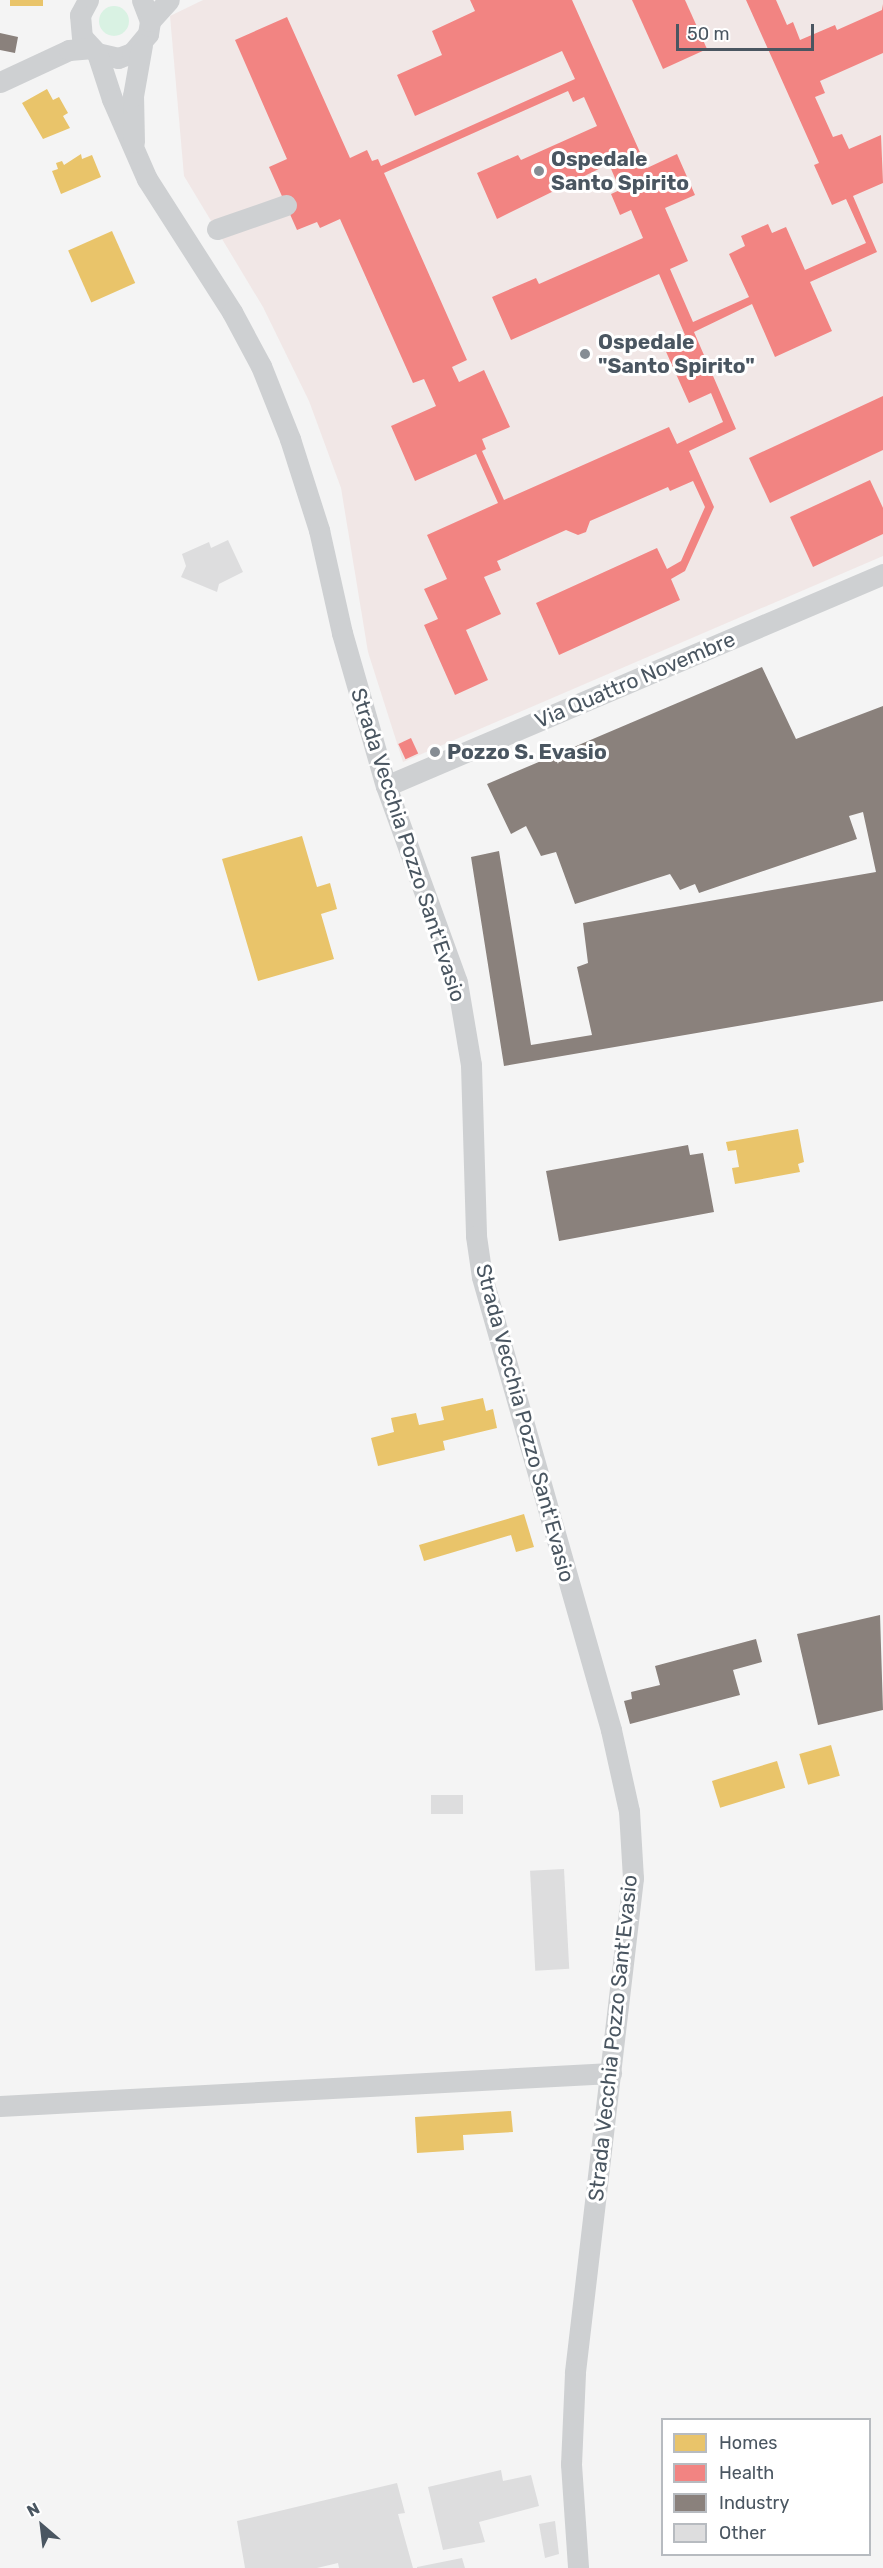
<!DOCTYPE html>
<style>
body{margin:0}
#map{position:relative;width:883px;height:2568px;overflow:hidden;background:#f4f4f4;font-family:Rubik,sans-serif}
div>[style]{position:absolute}
.medical>*{inset:0;background:#f1e7e6}
.green>*{inset:0;background:#d9f2e3}
.round{border-radius:50%}
.homes>*{inset:0;background:#e9c46a;transform-origin:0 0}
.health>*{inset:0;background:#f28482;transform-origin:0 0}
.industry>*{inset:0;background:#8a817c}
.building>*{inset:0;background:#ddddde;transform-origin:0 0}
.minor>*{height:21px;margin:-10.5px;padding:0 10.5px;transform-origin:10.5px;border-radius:10.5px;background:#ced0d2}
.dots>*{width:16px;height:16px;translate:-50% -50%;box-sizing:border-box;border:3px solid #fff;border-radius:50%}
span{translate:-50% -50%;white-space:nowrap;text-align:center;line-height:1.15;-webkit-text-stroke:6px #fff;paint-order:stroke}
.poi-label{font-size:21px;color:#4a5661;font-weight:700}
.left{translate:0 -50%;text-align:left}
.street-label{font-size:21px;color:#4a5661}
.legend{position:absolute;left:661px;top:2418px;width:210px;height:138px;box-sizing:border-box;background:#fff;border:2px solid #b7bbc0;margin:0;padding:8px 10px;list-style:none;font-size:18px;color:#4a5661}
.legend li{display:flex;align-items:center;gap:12px;height:30px}
.legend b{width:30px;border:2px solid #b7bbc0}
.north{position:absolute;left:12px;top:2496px;width:60px;height:60px;-webkit-text-stroke:4px #fff;paint-order:stroke;rotate:332deg;font-size:16px;font-weight:700;line-height:24px;text-align:center;color:#4a5661}
.north::after{content:'';display:block;margin:auto;width:21px;height:27px;background:#4a5661;clip-path:polygon(50% 0,100% 100%,50% 72%,0 100%)}
.scale{position:absolute;left:676px;top:24px;width:138px;height:27px;box-sizing:border-box;border:3px solid #4a5661;border-top:0;padding-left:8px;font-size:18px;line-height:21px;white-space:nowrap;color:#4a5661;-webkit-text-stroke:4px #fff;paint-order:stroke}
</style>
<div id="map">
<div class="medical">
<div style="clip-path:polygon(203px 0,883px 0,883px 556px,403px 762px,368px 652px,341px 488px,309px 401px,263px 307px,184px 176px,170px 16px)"></div>
</div>
<div class="green">
<div class="round" style="left:99px;top:6px;width:30px;height:30px"></div>
</div>
<div class="homes">
<div style="left:10px;top:0;width:33px;height:6px"></div>
<div style="clip-path:polygon(47px 89px,53px 100px,59px 97px,68px 113px,63px 116px,70px 128px,43px 139px,22px 103px)"></div>
<div style="clip-path:polygon(81px 154px,82px 159px,92px 155px,101px 177px,61px 194px,52px 171px,58px 169px,56px 163px,62px 161px,64px 165px)"></div>
<div style="left:112px;top:231px;width:57px;height:48px;rotate:66deg"></div>
<div style="clip-path:polygon(302px 836px,317px 887px,330px 883px,337px 909px,321px 914px,334px 959px,258px 981px,222px 859px)"></div>
<div style="clip-path:polygon(798px 1129px,804px 1162px,798px 1164px,800px 1172px,735px 1184px,732px 1168px,739px 1167px,736px 1150px,728px 1151px,726px 1142px)"></div>
<div style="clip-path:polygon(483px 1398px,486px 1411px,493px 1409px,497px 1428px,443px 1441px,445px 1450px,378px 1466px,371px 1438px,394px 1432px,391px 1418px,416px 1413px,419px 1425px,444px 1420px,441px 1407px)"></div>
<div style="clip-path:polygon(524px 1514px,534px 1547px,516px 1552px,511px 1535px,424px 1561px,419px 1545px)"></div>
<div style="left:831px;top:1745px;width:32px;height:33px;rotate:74deg"></div>
<div style="left:777px;top:1761px;width:28px;height:68px;rotate:73deg"></div>
<div style="clip-path:polygon(511px 2111px,513px 2132px,463px 2135px,464px 2150px,417px 2153px,415px 2117px)"></div>
</div>
<div class="health">
<div style="clip-path:polygon(evenodd,470px 0,572px 0,647px 168px,677px 154px,695px 195px,665px 208px,688px 261px,670px 269px,693px 322px,749px 297px,729px 254px,745px 246px,741px 236px,768px 224px,772px 233px,786px 227px,805px 270px,866px 243px,846px 199px,832px 205px,814px 165px,819px 163px,746px 0,776px 0,787px 25px,793px 22px,800px 40px,835px 25px,837px 30px,882px 10px,883px 4px,883px 53px,820px 81px,825px 93px,815px 97px,833px 137px,842px 134px,849px 149px,881px 135px,883px 183px,853px 196px,877px 252px,810px 282px,832px 331px,775px 357px,752px 304px,694px 332px,736px 429px,689px 451px,714px 507px,685px 571px,671px 579px,680px 600px,559px 655px,536px 603px,657px 548px,667px 569px,681px 561px,705px 507px,693px 481px,670px 491px,668px 487px,590px 521px,586px 532px,578px 535px,566px 530px,497px 561px,501px 570px,484px 577px,501px 614px,466px 630px,488px 680px,455px 695px,424px 625px,438px 619px,424px 589px,447px 579px,427px 535px,498px 503px,476px 454px,415px 481px,391px 426px,436px 406px,424px 379px,413px 383px,340px 219px,320px 228px,317px 222px,297px 230px,269px 167px,287px 159px,235px 40px,287px 17px,350px 158px,367px 150px,372px 161px,378px 159px,381px 166px,575px 79px,562px 51px,415px 116px,397px 75px,442px 55px,432px 31px,475px 11px,470px 0,568px 91px,573px 102px,584px 97px,597px 126px,521px 160px,518px 155px,477px 173px,497px 219px,609px 164px,620px 190px,611px 194px,620px 215px,631px 210px,643px 238px,539px 284px,536px 278px,492px 297px,511px 340px,659px 274px,685px 335px,663px 345px,689px 403px,711px 393px,723px 422px,677px 444px,669px 427px,504px 500px,482px 451px,486px 449px,482px 439px,510px 427px,484px 370px,459px 382px,452px 367px,467px 360px,384px 173px,568px 91px)"></div>
<div style="clip-path:polygon(632px 0,685px 0,707px 49px,663px 69px)"></div>
<div style="clip-path:polygon(883px 396px,883px 450px,770px 503px,749px 458px)"></div>
<div style="clip-path:polygon(870px 480px,883px 508px,883px 534px,813px 567px,790px 517px)"></div>
<div style="left:411px;top:738px;width:17px;height:14px;rotate:65deg"></div>
</div>
<div class="industry">
<div style="clip-path:polygon(0 33px,18px 37px,15px 53px,0 50px)"></div>
<div style="clip-path:polygon(762px 667px,796px 739px,883px 706px,883px 1001px,504px 1066px,471px 857px,499px 851px,531px 1045px,592px 1035px,577px 967px,588px 963px,583px 923px,876px 872px,863px 812px,849px 816px,857px 839px,699px 893px,695px 884px,680px 890px,670px 874px,575px 904px,556px 852px,541px 856px,526px 826px,511px 834px,487px 784px)"></div>
<div style="clip-path:polygon(688px 1145px,690px 1155px,703px 1153px,714px 1212px,559px 1241px,546px 1171px)"></div>
<div style="clip-path:polygon(880px 1615px,883px 1710px,818px 1725px,797px 1634px)"></div>
<div style="clip-path:polygon(756px 1639px,762px 1662px,733px 1670px,740px 1695px,630px 1724px,624px 1701px,632px 1699px,631px 1692px,660px 1685px,655px 1666px)"></div>
</div>
<div class="building">
<div style="clip-path:polygon(228px 540px,243px 572px,219px 584px,217px 592px,181px 577px,186px 566px,182px 554px,209px 542px,211px 548px)"></div>
<div style="left:431px;top:1795px;width:32px;height:19px"></div>
<div style="left:564px;top:1869px;width:100px;height:34px;rotate:87deg"></div>
<div style="clip-path:polygon(501px 2470px,503px 2481px,531px 2475px,539px 2506px,479px 2522px,485px 2542px,443px 2550px,428px 2487px)"></div>
<div style="clip-path:polygon(397px 2483px,405px 2513px,398px 2514px,413px 2568px,339px 2568px,338px 2563px,317px 2568px,245px 2568px,237px 2521px)"></div>
<div style="clip-path:polygon(555px 2521px,559px 2554px,545px 2558px,539px 2524px)"></div>
<div style="clip-path:polygon(462px 2558px,465px 2568px,417px 2568px,417px 2567px)"></div>
</div>
<div class="minor">
<div style="left:88px;top:0;width:17px;rotate:118deg"></div>
<div style="left:80px;top:15px;width:22px;rotate:85deg"></div>
<div style="left:82px;top:37px;width:22px;rotate:47deg"></div>
<div style="left:97px;top:53px;width:22px;rotate:13deg"></div>
<div style="left:118px;top:58px;width:15px;rotate:-20deg"></div>
<div style="left:132px;top:53px;width:25px;rotate:-50deg"></div>
<div style="left:148px;top:34px;width:13px;rotate:-81deg"></div>
<div style="left:150px;top:21px;width:22px;rotate:-111deg"></div>
<div style="left:150px;top:21px;width:28px;rotate:-48deg"></div>
<div style="left:97px;top:53px;width:48px;rotate:71.9deg"></div>
<div style="left:112px;top:99px;width:87px;rotate:66.4deg"></div>
<div style="left:147px;top:179px;width:158px;rotate:57.4deg"></div>
<div style="left:232px;top:312px;width:61px;rotate:61.8deg"></div>
<div style="left:261px;top:366px;width:79px;rotate:68.3deg"></div>
<div style="left:290px;top:439px;width:96px;rotate:72.3deg"></div>
<div style="left:319px;top:530px;width:106px;rotate:77.4deg"></div>
<div style="left:342px;top:633px;width:159px;rotate:74deg"></div>
<div style="left:386px;top:786px;width:208px;rotate:70.1deg"></div>
<div style="left:457px;top:982px;width:84px;rotate:80.4deg"></div>
<div style="left:471px;top:1065px;width:171px;rotate:88.3deg"></div>
<div style="left:476px;top:1236px;width:41px;rotate:81.7deg"></div>
<div style="left:482px;top:1277px;width:471px;rotate:74.1deg"></div>
<div style="left:611px;top:1730px;width:83px;rotate:77.5deg"></div>
<div style="left:629px;top:1811px;width:67px;rotate:86.6deg"></div>
<div style="left:633px;top:1878px;width:498px;rotate:96.7deg"></div>
<div style="left:575px;top:2373px;width:91px;rotate:92.5deg"></div>
<div style="left:571px;top:2464px;width:104px;rotate:86.1deg"></div>
<div style="left:0;top:82px;width:76px;rotate:-24.9deg"></div>
<div style="left:69px;top:50px;width:21px;rotate:-5deg"></div>
<div style="left:134px;top:142px;width:46px;rotate:-91.2deg"></div>
<div style="left:133px;top:96px;width:52px;rotate:-80deg"></div>
<div style="left:217px;top:229px;width:73px;rotate:-19.2deg"></div>
<div style="left:386px;top:786px;width:540px;rotate:-23.1deg"></div>
<div style="left:0;top:2106px;width:612px;rotate:-3.09deg"></div>
</div>
<div class="dots">
<div style="left:539px;top:171px;background:#868d94"></div>
<div style="left:585px;top:354px;background:#868d94"></div>
<div style="left:435px;top:752px;background:#868d94"></div>
</div>
<div class="poi-label">
<span class="left" style="left:551px;top:171px">Ospedale<br>Santo Spirito</span>
<span class="left" style="left:598px;top:354px">Ospedale<br>"Santo Spirito"</span>
<span class="left" style="left:447px;top:752px">Pozzo S. Evasio</span>
</div>
<div class="street-label">
<span style="left:635px;top:680px;rotate:-23deg">Via Quattro Novembre</span>
<span style="left:408px;top:845px;rotate:72deg">Strada Vecchia Pozzo Sant'Evasio</span>
<span style="left:525px;top:1423px;rotate:75deg">Strada Vecchia Pozzo Sant'Evasio</span>
<span style="left:613px;top:2038px;rotate:-84deg">Strada Vecchia Pozzo Sant'Evasio</span>
</div>
<ul class="legend">
<li><b style="height:16px;background:#e9c46a"></b>Homes</li>
<li><b style="height:16px;background:#f28482"></b>Health</li>
<li><b style="height:16px;background:#8a817c"></b>Industry</li>
<li><b style="height:16px;background:#ddddde"></b>Other</li>
</ul>
<div class="north">N</div>
<div class="scale">50 m</div>
</div>
